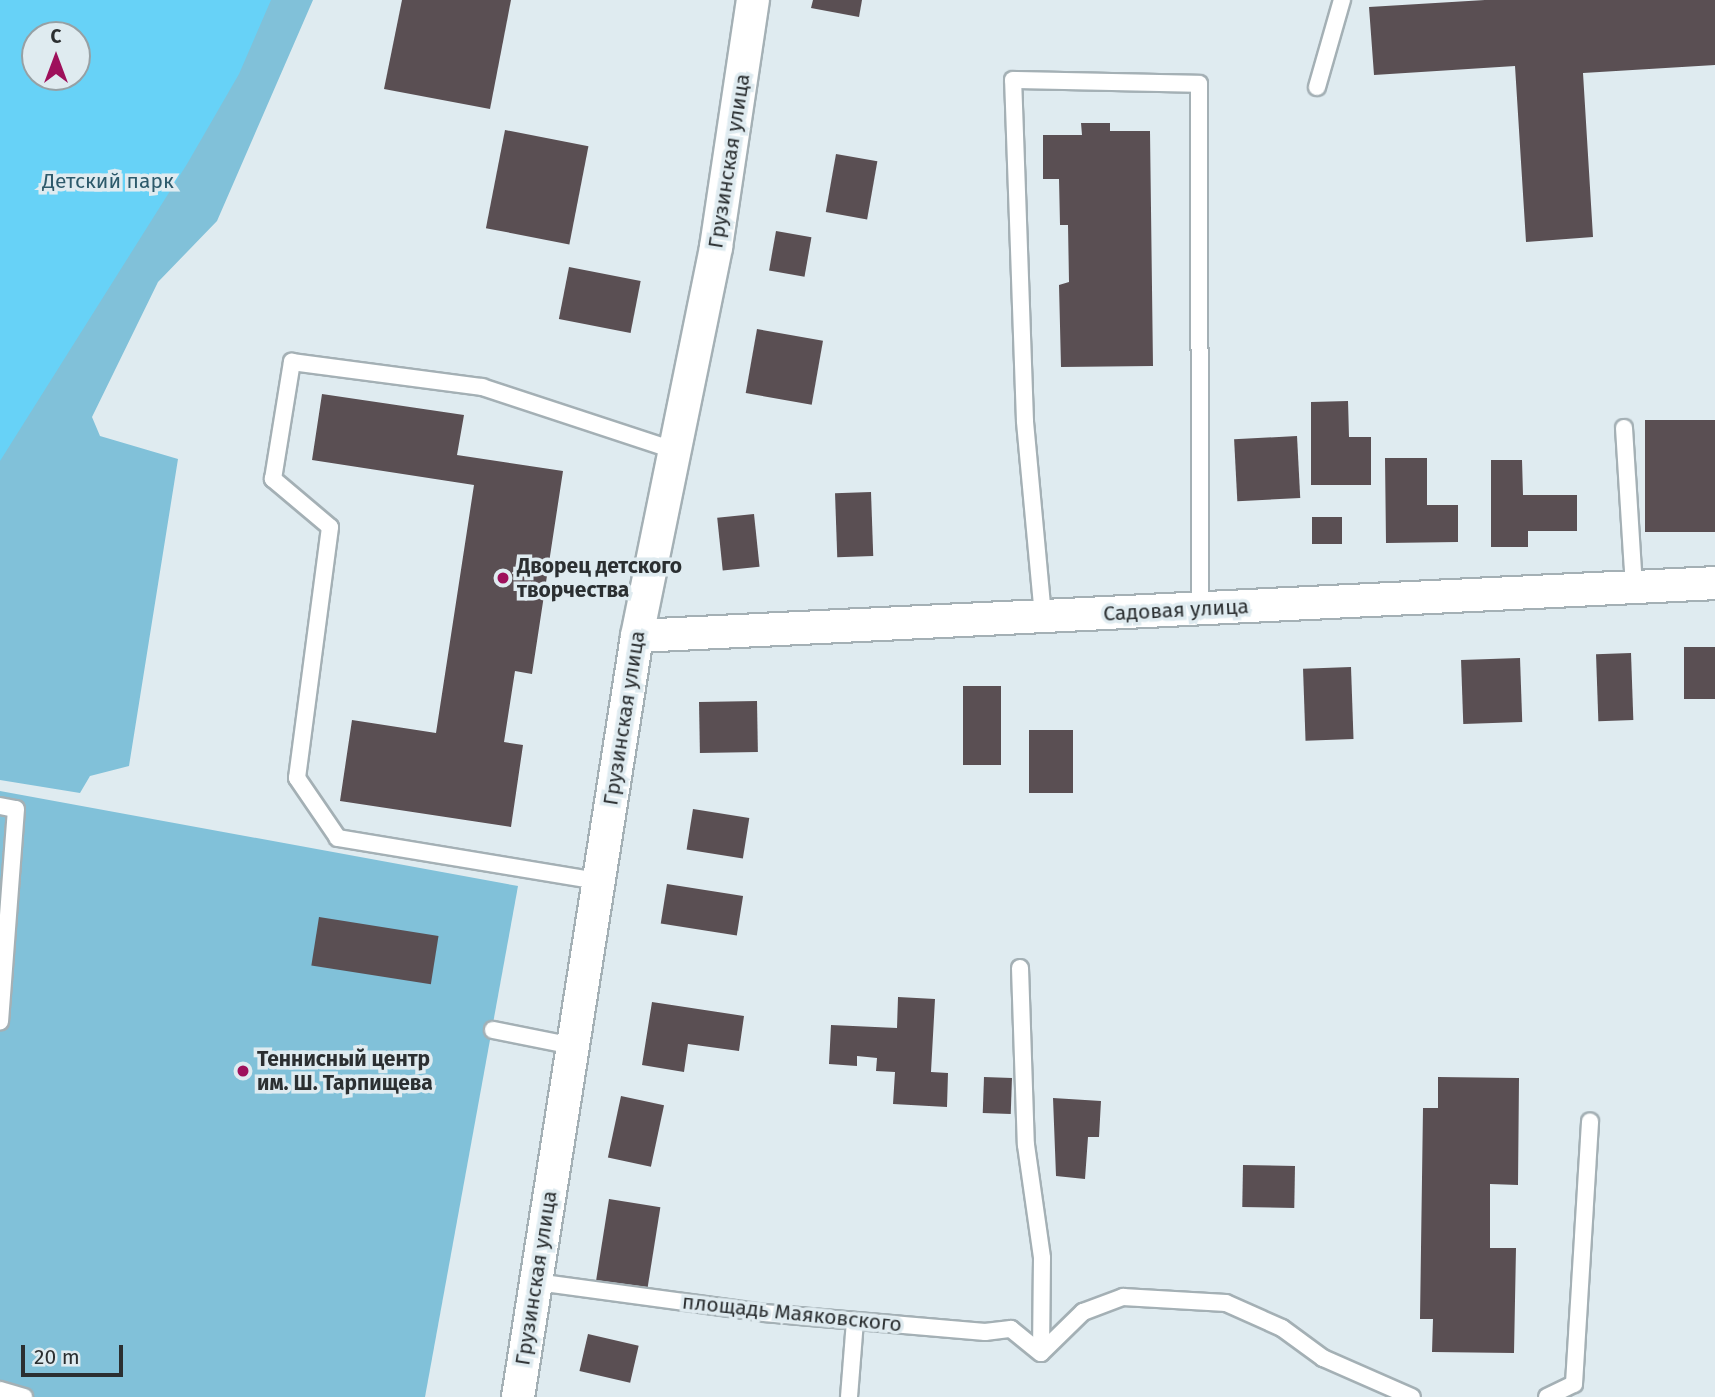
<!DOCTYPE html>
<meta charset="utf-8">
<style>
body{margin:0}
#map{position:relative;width:1715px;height:1397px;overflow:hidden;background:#dfebf0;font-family:"Fira Sans",sans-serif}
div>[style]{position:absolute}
.green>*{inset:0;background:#81c1d9}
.water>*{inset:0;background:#67d2f7}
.building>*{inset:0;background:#5a4f53;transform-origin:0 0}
.roads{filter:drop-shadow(2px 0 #a4b0b5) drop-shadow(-2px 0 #a4b0b5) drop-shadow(0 2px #a4b0b5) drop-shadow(0 -2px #a4b0b5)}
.service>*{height:16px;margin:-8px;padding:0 8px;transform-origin:8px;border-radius:8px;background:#fff}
.minor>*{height:32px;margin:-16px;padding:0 16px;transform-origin:16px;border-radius:16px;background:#fff}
.dots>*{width:19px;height:19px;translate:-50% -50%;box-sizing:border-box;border:4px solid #dfebf0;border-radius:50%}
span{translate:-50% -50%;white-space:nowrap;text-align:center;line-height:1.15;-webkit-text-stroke:7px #dfebf0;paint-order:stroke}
.street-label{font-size:21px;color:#2b2f31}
.park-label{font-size:21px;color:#2d5a6b}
.poi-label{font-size:21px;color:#2b2f31;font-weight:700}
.left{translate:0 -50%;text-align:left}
.north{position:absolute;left:21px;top:21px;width:70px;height:70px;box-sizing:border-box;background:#dfebf0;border:2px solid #97a0a4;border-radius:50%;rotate:0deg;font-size:19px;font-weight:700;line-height:28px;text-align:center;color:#2b2f31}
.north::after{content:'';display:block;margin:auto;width:24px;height:32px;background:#9e105b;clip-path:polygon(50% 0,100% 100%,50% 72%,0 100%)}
.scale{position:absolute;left:21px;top:1345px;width:102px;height:32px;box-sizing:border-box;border:4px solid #2b2f31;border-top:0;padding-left:9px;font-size:21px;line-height:24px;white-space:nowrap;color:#2b2f31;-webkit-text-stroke:5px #dfebf0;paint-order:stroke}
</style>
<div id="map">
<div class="green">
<div style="clip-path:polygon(evenodd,0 0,313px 0,217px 221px,158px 282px,92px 417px,100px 436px,178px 459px,129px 766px,90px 776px,80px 793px,0 780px,0 0,35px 35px,77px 35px,77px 77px,35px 77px,35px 35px)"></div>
<div style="clip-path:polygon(0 791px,518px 886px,425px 1397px,0 1397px)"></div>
</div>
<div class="water">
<div style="clip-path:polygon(evenodd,0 0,271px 0,239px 74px,187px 164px,0 461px,0 0,35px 35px,77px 35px,77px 77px,35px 77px,35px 35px)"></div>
</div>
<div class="building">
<div style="clip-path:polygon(402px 0,511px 0,490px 109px,384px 89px)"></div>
<div style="clip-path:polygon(813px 0,862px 0,859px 17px,811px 8px)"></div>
<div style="clip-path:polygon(1485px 0,1715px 0,1715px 65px,1583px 73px,1593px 237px,1526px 242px,1515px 66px,1374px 75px,1369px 7px)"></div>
<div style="clip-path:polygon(1081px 123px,1110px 123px,1110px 131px,1150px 131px,1153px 366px,1061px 367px,1059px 285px,1069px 282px,1068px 225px,1060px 225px,1059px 179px,1043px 179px,1043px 135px,1082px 135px)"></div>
<div style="left:505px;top:130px;width:85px;height:100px;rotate:11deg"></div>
<div style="left:836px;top:154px;width:42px;height:59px;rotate:10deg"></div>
<div style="left:776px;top:231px;width:36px;height:40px;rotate:10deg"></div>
<div style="left:569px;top:267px;width:73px;height:53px;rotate:11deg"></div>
<div style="left:757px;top:329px;width:67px;height:65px;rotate:10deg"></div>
<div style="clip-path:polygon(322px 394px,464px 415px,457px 455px,563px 471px,532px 674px,515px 671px,504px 742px,523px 745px,511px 827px,340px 801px,352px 720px,436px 733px,474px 485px,312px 460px)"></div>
<div style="clip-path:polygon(1348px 401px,1349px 437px,1371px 437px,1371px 485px,1311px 485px,1311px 402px)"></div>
<div style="left:1715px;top:420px;width:112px;height:70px;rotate:90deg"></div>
<div style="left:1297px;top:436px;width:62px;height:63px;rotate:87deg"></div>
<div style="clip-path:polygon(1385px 458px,1427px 458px,1427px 505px,1458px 505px,1458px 542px,1386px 543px)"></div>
<div style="clip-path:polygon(1491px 460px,1522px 460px,1523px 495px,1577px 495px,1577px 531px,1528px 531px,1528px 547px,1491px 547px)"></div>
<div style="left:871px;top:492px;width:64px;height:36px;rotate:88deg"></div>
<div style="left:754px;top:514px;width:53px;height:37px;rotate:84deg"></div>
<div style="left:1312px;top:517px;width:30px;height:27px"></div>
<div style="left:1715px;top:647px;width:52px;height:31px;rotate:90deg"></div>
<div style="left:1631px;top:653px;width:67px;height:35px;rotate:88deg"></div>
<div style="left:1520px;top:658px;width:64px;height:59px;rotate:88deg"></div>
<div style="left:1351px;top:667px;width:72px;height:48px;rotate:88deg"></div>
<div style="left:963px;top:686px;width:38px;height:79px"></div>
<div style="left:757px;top:701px;width:51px;height:58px;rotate:89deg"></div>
<div style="left:1029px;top:730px;width:44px;height:63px"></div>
<div style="left:693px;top:809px;width:57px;height:41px;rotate:9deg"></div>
<div style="left:667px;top:884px;width:77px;height:40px;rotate:9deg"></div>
<div style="left:319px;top:917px;width:121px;height:49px;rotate:9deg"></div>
<div style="clip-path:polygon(898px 997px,935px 999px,931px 1072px,948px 1073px,947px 1107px,893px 1104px,895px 1072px,876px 1071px,877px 1058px,857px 1056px,857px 1066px,829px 1064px,831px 1025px,897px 1028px)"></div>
<div style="clip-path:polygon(652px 1002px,744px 1016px,739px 1051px,688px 1044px,684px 1072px,642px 1065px)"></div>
<div style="left:984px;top:1077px;width:28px;height:36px;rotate:2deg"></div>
<div style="clip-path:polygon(1438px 1077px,1519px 1078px,1518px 1185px,1490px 1184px,1490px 1248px,1516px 1248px,1514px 1353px,1432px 1352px,1433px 1319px,1420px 1319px,1423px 1108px,1438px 1108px)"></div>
<div style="left:621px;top:1096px;width:44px;height:63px;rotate:12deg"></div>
<div style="clip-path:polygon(1053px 1098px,1101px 1101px,1099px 1137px,1088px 1137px,1085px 1179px,1056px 1176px)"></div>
<div style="left:1243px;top:1165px;width:52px;height:42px;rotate:1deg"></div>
<div style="left:609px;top:1199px;width:52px;height:84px;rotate:9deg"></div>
<div style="left:588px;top:1334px;width:52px;height:38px;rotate:13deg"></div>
</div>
<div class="roads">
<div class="service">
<div style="left:1317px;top:87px;width:91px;rotate:-74deg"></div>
<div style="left:1624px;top:428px;width:159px;rotate:86.4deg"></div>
<div style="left:1043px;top:616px;width:196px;rotate:-95.3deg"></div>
<div style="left:1025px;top:421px;width:341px;rotate:-92deg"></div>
<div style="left:1013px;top:80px;width:186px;rotate:1.2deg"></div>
<div style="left:1199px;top:84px;width:525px;rotate:89.89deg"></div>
<div style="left:0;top:806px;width:16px;rotate:11deg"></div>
<div style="left:16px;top:809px;width:213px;rotate:94.3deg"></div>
<div style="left:598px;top:881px;width:264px;rotate:-170.6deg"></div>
<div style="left:338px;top:838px;width:73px;rotate:-124.3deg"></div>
<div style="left:297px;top:778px;width:253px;rotate:-82.5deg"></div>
<div style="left:330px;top:527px;width:75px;rotate:-139.9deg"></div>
<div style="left:273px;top:479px;width:119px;rotate:-80.8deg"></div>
<div style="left:292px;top:362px;width:192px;rotate:7.5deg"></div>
<div style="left:482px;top:387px;width:205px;rotate:18.2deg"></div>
<div style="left:1020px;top:968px;width:177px;rotate:88.1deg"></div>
<div style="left:1026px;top:1145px;width:114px;rotate:81.9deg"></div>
<div style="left:1042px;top:1258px;width:95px;rotate:90.6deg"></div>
<div style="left:493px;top:1030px;width:82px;rotate:11.3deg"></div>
<div style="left:536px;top:1282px;width:230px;rotate:7.7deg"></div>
<div style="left:764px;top:1313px;width:222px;rotate:4.9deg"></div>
<div style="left:985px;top:1332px;width:26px;rotate:-7deg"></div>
<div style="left:1011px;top:1329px;width:38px;rotate:39deg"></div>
<div style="left:1041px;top:1353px;width:59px;rotate:-44.3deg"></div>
<div style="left:1083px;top:1312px;width:43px;rotate:-20.6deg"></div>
<div style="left:1123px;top:1297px;width:103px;rotate:3.3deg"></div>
<div style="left:1226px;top:1303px;width:61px;rotate:24.1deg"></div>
<div style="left:1282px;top:1328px;width:51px;rotate:36.2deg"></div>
<div style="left:1323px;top:1358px;width:97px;rotate:23.7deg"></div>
<div style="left:0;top:1390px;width:25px;rotate:16deg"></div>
<div style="left:849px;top:1397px;width:76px;rotate:-85.5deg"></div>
<div style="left:1547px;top:1397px;width:30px;rotate:-26deg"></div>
<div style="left:1574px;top:1384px;width:263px;rotate:-86.5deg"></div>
</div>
<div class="minor">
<div style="left:637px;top:636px;width:1079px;rotate:-2.81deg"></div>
<div style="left:518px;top:1397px;width:770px;rotate:-81.11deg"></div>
<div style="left:637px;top:636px;width:397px;rotate:-78.5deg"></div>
<div style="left:716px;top:247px;width:250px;rotate:-81.5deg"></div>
</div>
</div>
<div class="dots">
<div style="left:503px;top:578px;background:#9e105b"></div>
<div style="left:243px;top:1071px;background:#9e105b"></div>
</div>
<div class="street-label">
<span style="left:729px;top:161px;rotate:-81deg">Грузинская улица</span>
<span style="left:1176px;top:610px;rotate:-3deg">Садовая улица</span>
<span style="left:624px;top:718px;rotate:-81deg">Грузинская улица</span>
<span style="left:536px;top:1278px;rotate:-81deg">Грузинская улица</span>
<span style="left:792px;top:1313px;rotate:6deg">площадь Маяковского</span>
</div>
<div class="park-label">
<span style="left:108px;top:181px">Детский парк</span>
</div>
<div class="poi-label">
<span class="left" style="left:517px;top:578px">Дворец детского<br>творчества</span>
<span class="left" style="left:257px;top:1071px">Теннисный центр<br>им. Ш. Тарпищева</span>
</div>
<div class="north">С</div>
<div class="scale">20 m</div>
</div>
